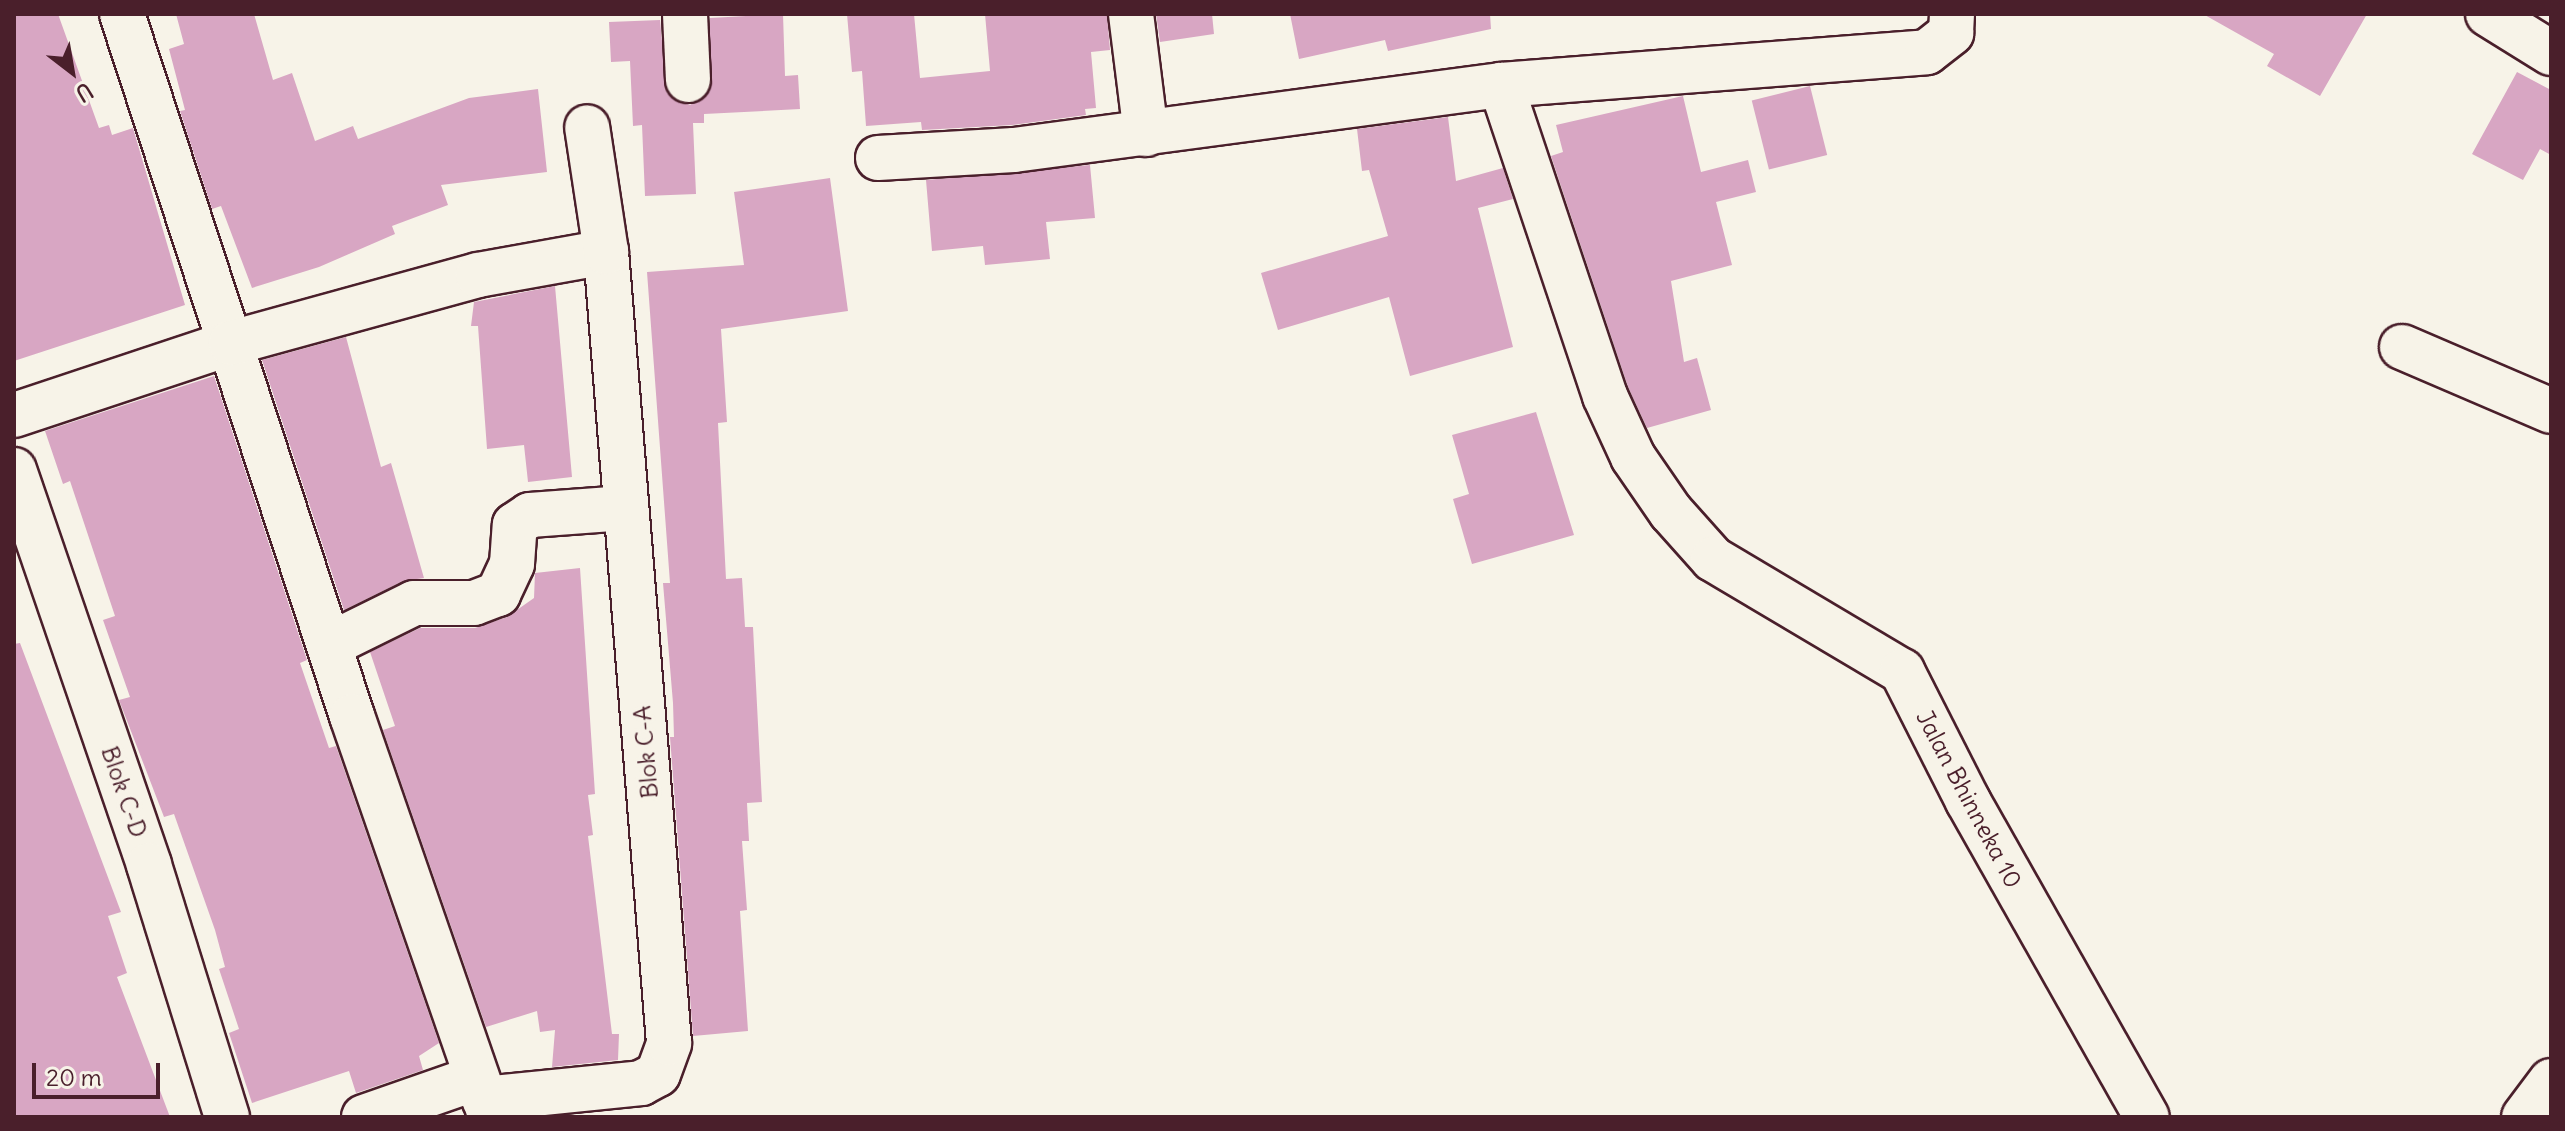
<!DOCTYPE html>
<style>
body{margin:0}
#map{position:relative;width:2565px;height:1131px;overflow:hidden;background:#f7f3e8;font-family:Delius,sans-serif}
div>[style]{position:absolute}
.building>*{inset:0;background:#d8a6c3;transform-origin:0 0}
.roads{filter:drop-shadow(2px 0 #4a1f2b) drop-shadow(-2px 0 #4a1f2b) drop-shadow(0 2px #4a1f2b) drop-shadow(0 -2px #4a1f2b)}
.minor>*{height:44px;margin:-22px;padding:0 22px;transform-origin:22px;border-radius:22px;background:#f7f3e8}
span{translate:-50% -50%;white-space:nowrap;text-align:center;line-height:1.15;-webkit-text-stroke:7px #f7f3e8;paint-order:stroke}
.street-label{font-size:24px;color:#4a1f2b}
.frame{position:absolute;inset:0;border:16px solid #4a1f2b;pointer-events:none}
.north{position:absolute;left:32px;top:32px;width:80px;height:80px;-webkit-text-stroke:6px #f7f3e8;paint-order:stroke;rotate:149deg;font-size:22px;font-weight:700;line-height:32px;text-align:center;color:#4a1f2b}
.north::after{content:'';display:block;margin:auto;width:28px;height:36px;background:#4a1f2b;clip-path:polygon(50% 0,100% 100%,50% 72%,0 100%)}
.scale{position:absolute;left:32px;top:1063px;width:128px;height:36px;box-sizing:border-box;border:4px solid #4a1f2b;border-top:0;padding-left:10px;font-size:24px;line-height:28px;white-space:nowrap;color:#4a1f2b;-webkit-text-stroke:6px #f7f3e8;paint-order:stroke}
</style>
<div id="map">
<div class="building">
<div style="clip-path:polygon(14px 14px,58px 14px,99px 128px,109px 125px,112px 135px,133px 128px,185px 305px,14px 361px)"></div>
<div style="clip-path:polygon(176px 14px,254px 14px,273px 80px,292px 73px,315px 141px,353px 126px,358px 139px,469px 98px,538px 89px,547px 172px,441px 185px,448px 205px,392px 226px,395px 234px,319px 267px,252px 288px,221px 206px,212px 209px,180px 111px,185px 110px,169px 49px,184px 44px)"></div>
<div style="clip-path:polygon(783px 14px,785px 76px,798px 75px,800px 109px,704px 114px,704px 123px,693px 123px,696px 194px,645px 196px,642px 125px,633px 126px,630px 61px,611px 62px,609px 22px,660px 20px,667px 93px,690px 105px,710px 91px,710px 18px)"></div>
<div style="clip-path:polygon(847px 14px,914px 14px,920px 78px,990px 71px,985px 14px,1107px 14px,1110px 50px,1091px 52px,1096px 108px,1085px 109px,1086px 115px,1012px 125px,922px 130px,921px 122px,866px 126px,862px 71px,852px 72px)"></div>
<div style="clip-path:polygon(1156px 14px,1212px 14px,1214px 34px,1160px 42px)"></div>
<div style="clip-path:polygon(1290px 14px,1490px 14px,1491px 29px,1388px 51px,1385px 40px,1299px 59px)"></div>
<div style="clip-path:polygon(2203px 14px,2367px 14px,2320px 96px,2267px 66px,2274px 54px)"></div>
<div style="clip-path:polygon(2517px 72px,2551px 90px,2551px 155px,2540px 149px,2523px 180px,2472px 154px)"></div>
<div style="left:1810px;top:86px;width:71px;height:60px;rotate:76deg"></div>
<div style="clip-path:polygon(1683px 96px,1701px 172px,1748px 160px,1756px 192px,1716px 202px,1732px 265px,1671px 281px,1684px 362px,1697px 358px,1711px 410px,1647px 428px,1628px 387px,1551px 156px,1563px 152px,1556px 125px)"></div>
<div style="clip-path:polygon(1448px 117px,1456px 181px,1503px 168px,1513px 199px,1478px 208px,1513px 347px,1410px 376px,1389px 297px,1278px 330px,1261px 273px,1388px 236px,1369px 170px,1362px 171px,1357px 129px)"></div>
<div style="clip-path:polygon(1090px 165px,1095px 218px,1046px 222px,1050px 259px,985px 265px,983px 246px,932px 251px,926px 180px)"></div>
<div style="clip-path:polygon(830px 178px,848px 311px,721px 329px,727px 422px,718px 423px,726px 579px,742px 578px,745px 627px,753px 627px,762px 802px,747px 803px,749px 841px,742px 841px,747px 910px,740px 911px,748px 1031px,693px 1036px,670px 737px,674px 737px,673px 703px,663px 583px,670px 583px,647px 272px,744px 265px,734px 192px)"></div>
<div style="clip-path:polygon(555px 286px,572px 477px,528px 482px,524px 445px,487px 449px,478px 326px,471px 326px,474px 302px)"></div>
<div style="clip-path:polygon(346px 337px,381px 467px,391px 463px,424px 578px,403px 581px,344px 610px,262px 360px)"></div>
<div style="clip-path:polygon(214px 376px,307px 660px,300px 663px,329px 748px,336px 746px,439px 1043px,419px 1056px,423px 1070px,356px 1093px,349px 1071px,252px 1103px,229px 1033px,239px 1029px,219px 969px,225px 967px,215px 930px,174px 814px,164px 817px,119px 700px,130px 697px,103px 620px,115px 616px,70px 481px,63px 484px,45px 431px)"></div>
<div style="clip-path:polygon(1536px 412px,1574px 535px,1472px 564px,1453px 499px,1469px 494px,1452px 435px)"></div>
<div style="clip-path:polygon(580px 568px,595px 794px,588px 795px,593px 835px,588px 836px,612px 1034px,619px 1034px,618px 1060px,552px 1067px,555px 1030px,540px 1032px,537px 1011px,486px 1027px,383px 730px,395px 726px,370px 652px,420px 628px,475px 628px,507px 617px,534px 598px,535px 573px)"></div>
<div style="clip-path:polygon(20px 643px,121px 912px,108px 916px,127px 973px,117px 977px,170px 1117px,14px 1117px,14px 644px)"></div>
</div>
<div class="roads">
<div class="minor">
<div style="left:122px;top:14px;width:739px;rotate:71.86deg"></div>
<div style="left:352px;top:716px;width:424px;rotate:70.9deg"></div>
<div style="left:685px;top:14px;width:66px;rotate:87.4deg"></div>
<div style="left:1131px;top:14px;width:121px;rotate:82.9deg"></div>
<div style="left:2488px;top:14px;width:74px;rotate:31.8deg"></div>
<div style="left:1501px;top:85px;width:328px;rotate:71.5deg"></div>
<div style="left:1605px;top:396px;width:67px;rotate:65.3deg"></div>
<div style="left:1633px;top:457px;width:67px;rotate:55.4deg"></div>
<div style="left:1671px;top:512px;width:63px;rotate:48.2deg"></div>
<div style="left:1713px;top:559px;width:220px;rotate:30.7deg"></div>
<div style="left:1902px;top:671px;width:146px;rotate:63.1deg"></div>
<div style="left:1968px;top:801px;width:363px;rotate:60.5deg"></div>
<div style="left:878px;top:158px;width:136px;rotate:-3.4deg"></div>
<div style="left:1014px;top:150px;width:491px;rotate:-7.6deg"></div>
<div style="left:1501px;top:85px;width:427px;rotate:-4.4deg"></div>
<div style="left:1927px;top:52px;width:31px;rotate:-38deg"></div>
<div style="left:1951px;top:33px;width:19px;rotate:-87deg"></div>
<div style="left:2402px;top:347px;width:162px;rotate:23.2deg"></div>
<div style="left:14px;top:415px;width:229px;rotate:-18.4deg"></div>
<div style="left:231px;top:343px;width:256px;rotate:-15.4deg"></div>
<div style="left:478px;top:275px;width:130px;rotate:-10.2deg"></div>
<div style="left:14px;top:470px;width:417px;rotate:71.1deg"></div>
<div style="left:149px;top:865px;width:264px;rotate:72.8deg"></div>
<div style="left:329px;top:645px;width:95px;rotate:-26.3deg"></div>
<div style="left:414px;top:603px;width:60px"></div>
<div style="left:474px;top:603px;width:26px;rotate:-21deg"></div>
<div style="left:498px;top:594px;width:33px;rotate:-65deg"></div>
<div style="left:512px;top:564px;width:39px;rotate:-86deg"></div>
<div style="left:515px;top:525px;width:18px;rotate:-34deg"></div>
<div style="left:530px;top:515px;width:95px;rotate:-4.2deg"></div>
<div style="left:484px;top:1099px;width:158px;rotate:-5.8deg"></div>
<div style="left:641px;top:1083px;width:19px;rotate:-28deg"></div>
<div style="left:658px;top:1074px;width:33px;rotate:-70deg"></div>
<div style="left:669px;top:1043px;width:794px;rotate:-94.55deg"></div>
<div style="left:606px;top:252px;width:126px;rotate:-98.6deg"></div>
<div style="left:364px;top:1117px;width:119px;rotate:-19.2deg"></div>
<div style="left:2524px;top:1117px;width:45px;rotate:-53.1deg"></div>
</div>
</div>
<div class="street-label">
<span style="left:646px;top:752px;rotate:-95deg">Blok C-A</span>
<span style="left:124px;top:792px;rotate:71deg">Blok C-D</span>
<span style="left:1969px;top:799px;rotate:62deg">Jalan Bhinneka 10</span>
</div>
<div class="frame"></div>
<div class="north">U</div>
<div class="scale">20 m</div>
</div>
